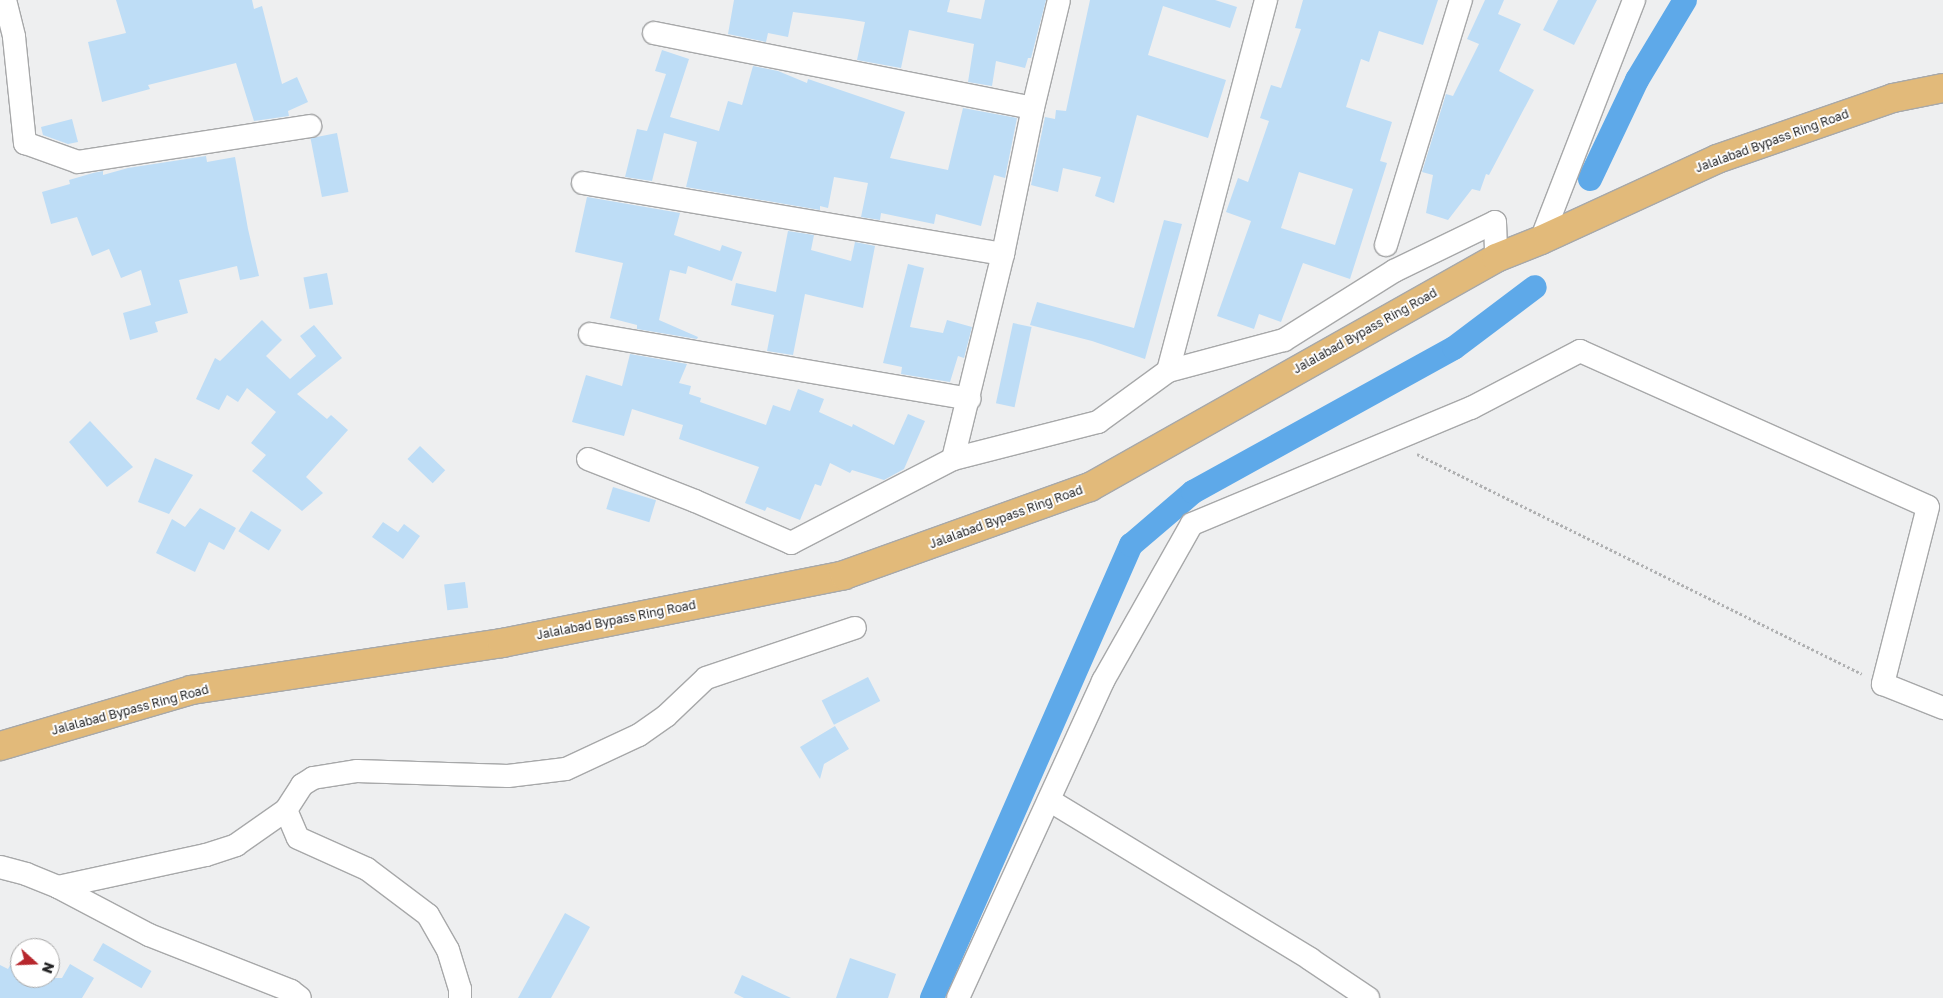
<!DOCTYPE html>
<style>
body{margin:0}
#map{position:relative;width:1943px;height:998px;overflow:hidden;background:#eeeff0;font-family:"Golos Text",sans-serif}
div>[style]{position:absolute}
.canal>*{height:24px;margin:-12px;padding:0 12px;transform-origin:12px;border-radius:12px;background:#5ea9e9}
.building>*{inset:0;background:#beddf6;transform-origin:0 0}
.path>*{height:3px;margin-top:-1.5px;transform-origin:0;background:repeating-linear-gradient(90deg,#afb0b1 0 2.5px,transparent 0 5px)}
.roads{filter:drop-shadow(1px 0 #a7a8a9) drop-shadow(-1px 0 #a7a8a9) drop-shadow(0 1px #a7a8a9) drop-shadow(0 -1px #a7a8a9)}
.minor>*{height:22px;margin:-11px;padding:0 11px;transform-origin:11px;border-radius:11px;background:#fff}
.trunk>*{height:28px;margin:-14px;padding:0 14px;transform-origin:14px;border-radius:14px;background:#e2ba7a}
span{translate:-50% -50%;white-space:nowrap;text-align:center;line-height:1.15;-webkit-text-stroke:4px #fff;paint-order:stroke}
.street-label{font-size:12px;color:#252526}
.north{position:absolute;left:10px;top:938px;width:50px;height:50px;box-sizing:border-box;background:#fff;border:1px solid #a8a8a8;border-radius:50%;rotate:110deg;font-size:14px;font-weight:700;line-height:20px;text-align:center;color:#252526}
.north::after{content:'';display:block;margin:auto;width:18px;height:22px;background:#b7272d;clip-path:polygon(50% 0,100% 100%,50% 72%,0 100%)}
</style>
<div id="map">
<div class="canal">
<div style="left:1590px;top:179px;width:110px;rotate:-64.6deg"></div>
<div style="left:1637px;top:80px;width:93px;rotate:-59deg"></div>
<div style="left:932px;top:998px;width:495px;rotate:-66.3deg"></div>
<div style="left:1131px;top:545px;width:82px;rotate:-40.5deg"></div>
<div style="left:1193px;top:492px;width:298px;rotate:-28.9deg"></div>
<div style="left:1454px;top:348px;width:101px;rotate:-37deg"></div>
</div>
<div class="building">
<div style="clip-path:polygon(116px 0,252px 0,254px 9px,262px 6px,282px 84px,297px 77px,308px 102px,288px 111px,289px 116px,254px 121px,236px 63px,148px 85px,150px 89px,102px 102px,88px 42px,126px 33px)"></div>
<div style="clip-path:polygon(734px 0,950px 0,947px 12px,981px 19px,985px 0,1046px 0,1031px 58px,1028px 58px,1025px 68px,996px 61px,992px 86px,968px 82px,974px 44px,909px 30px,901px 68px,857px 60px,865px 22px,847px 19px,793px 12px,788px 37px,768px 33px,766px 42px,728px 34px)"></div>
<div style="clip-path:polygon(1090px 0,1215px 0,1237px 7px,1230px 28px,1163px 6px,1148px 55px,1226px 80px,1208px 138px,1137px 115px,1114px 203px,1095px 196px,1101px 177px,1063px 168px,1058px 192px,1031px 185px,1045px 117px,1055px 119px,1056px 110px,1066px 111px)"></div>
<div style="clip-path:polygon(evenodd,1303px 0,1438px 0,1423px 45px,1379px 31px,1369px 62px,1361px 59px,1346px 107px,1392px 122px,1380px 161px,1387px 163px,1350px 279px,1303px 263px,1281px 322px,1259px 314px,1254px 329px,1217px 316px,1251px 221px,1226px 212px,1238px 178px,1248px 182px,1269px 121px,1260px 118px,1271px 85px,1281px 88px,1301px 29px,1295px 28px,1303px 0,1299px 172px,1353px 189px,1335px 245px,1281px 228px,1299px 172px)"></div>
<div style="clip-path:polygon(1485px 0,1504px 0,1498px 14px,1521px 24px,1499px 71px,1534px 90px,1489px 175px,1486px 174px,1480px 191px,1472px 189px,1448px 220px,1426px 213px,1433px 175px,1422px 172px,1446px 94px,1453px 96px,1479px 44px,1467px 39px)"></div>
<div style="clip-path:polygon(1558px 0,1597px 0,1574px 45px,1543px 30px)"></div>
<div style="clip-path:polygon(662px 50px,689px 59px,670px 117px,719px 131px,728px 101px,742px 105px,753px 66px,778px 71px,807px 83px,808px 79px,905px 112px,890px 158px,948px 170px,963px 108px,1017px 118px,1005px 178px,994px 175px,981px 226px,936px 214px,934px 224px,881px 213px,880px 220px,861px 217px,868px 183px,834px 177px,828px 208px,820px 206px,820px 210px,686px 187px,697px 142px,664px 133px,652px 181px,625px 177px,637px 129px,647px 131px,666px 74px,655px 71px)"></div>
<div style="clip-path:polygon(72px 119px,78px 142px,68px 144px,43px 135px,41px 127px)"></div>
<div style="left:337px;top:133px;width:60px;height:27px;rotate:79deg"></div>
<div style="clip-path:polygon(206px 156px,207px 162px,235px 157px,248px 229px,259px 276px,240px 280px,237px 266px,179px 280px,188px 313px,155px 322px,158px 332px,130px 340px,123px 313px,151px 305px,141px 270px,121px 278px,109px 249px,92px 256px,77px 217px,51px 224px,42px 192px,70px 184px,69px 180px,93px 173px,103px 171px,103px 175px,128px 168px)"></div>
<div style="clip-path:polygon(587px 197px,680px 213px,674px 235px,720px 251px,722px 245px,742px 252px,732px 281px,688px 266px,686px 274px,670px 270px,659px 320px,698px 337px,697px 339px,637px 329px,637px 325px,610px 318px,623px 263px,575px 252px)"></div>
<div style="clip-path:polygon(1164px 220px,1182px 224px,1145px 359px,1092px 341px,1030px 325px,1037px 302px,1134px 328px)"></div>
<div style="clip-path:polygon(788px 231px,814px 235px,811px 250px,851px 261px,855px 242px,875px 246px,863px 308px,805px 294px,793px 355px,767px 351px,774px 315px,731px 305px,736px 283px,776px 292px)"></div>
<div style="clip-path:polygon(908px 264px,924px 268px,910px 327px,943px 333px,947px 320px,972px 327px,964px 358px,958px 356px,950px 382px,901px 374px,902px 367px,883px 363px)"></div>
<div style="left:327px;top:273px;width:32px;height:24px;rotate:79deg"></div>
<div style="clip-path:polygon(262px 320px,282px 340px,266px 356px,290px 379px,316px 356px,300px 336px,314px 325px,342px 358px,297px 394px,327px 419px,331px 415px,348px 430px,306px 477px,323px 493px,302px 511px,252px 471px,266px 455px,251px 443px,276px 412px,247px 388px,238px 402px,227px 395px,219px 410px,196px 399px,215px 358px,220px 361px)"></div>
<div style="left:1013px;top:323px;width:19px;height:82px;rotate:12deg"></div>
<div style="clip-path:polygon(630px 354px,687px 364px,679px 383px,691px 386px,689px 394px,701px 398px,700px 402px,766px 425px,773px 405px,790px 411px,798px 389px,824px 399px,819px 412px,852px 427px,853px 424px,894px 445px,908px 414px,925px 421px,904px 469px,884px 480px,852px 470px,850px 473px,830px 463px,821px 486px,815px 484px,800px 520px,767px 507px,765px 511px,745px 503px,759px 467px,679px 439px,683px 425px,632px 409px,624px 436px,572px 422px,586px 375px,622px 386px)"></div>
<div style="clip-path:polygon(90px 421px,133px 467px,107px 487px,69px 442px)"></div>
<div style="left:420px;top:446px;width:35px;height:18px;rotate:44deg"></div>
<div style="clip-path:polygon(155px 458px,193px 475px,169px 514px,138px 502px)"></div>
<div style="left:613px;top:487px;width:45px;height:23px;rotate:17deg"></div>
<div style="clip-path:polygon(200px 508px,236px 528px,224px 550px,209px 542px,195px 572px,156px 553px,172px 519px,185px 527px)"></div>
<div style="left:251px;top:511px;width:36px;height:24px;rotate:32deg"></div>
<div style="clip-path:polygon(383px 522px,398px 532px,404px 524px,420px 536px,403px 559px,372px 537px)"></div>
<div style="left:465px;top:582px;width:26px;height:21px;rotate:83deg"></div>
<div style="left:868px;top:677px;width:27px;height:52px;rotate:63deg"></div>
<div style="clip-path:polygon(835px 726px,849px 749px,824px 764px,820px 779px,800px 747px)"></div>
<div style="clip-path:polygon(565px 913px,590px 927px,551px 998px,518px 998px)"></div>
<div style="left:103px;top:943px;width:56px;height:20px;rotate:30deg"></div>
<div style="clip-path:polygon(20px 947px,20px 978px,62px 978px,70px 964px,94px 978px,82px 998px,0 998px,0 965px,8px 969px)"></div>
<div style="clip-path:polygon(850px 958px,896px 974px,888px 998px,836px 998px)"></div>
<div style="clip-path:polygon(742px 975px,791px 998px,744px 998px,734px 993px)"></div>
</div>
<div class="path">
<div style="left:1417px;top:454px;width:496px;rotate:26.3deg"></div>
</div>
<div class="roads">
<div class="minor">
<div style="left:5px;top:0;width:38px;rotate:76deg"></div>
<div style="left:14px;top:37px;width:107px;rotate:84.1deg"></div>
<div style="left:25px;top:143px;width:56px;rotate:19.7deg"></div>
<div style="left:78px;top:162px;width:235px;rotate:-8.8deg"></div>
<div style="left:654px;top:33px;width:386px;rotate:11.2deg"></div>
<div style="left:583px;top:183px;width:426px;rotate:9.6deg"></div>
<div style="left:1541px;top:240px;width:257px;rotate:-68.8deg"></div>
<div style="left:1386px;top:245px;width:256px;rotate:-73deg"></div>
<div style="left:590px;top:334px;width:385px;rotate:9.7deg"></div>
<div style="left:1168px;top:371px;width:384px;rotate:-75.2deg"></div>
<div style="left:588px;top:459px;width:115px;rotate:21.4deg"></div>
<div style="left:695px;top:501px;width:105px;rotate:23.6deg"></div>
<div style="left:791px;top:543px;width:182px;rotate:-27.4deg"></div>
<div style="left:953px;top:459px;width:150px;rotate:-14.3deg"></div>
<div style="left:1098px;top:422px;width:87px;rotate:-36.1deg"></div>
<div style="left:1168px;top:371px;width:120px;rotate:-15deg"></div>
<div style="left:1284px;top:340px;width:130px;rotate:-32.1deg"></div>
<div style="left:1394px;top:271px;width:112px;rotate:-25.9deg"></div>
<div style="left:1495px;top:222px;width:36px;rotate:88deg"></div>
<div style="left:953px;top:459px;width:211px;rotate:-76.3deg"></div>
<div style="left:1003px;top:254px;width:149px;rotate:-78.4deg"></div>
<div style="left:1033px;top:108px;width:111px;rotate:-76.5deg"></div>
<div style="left:1049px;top:800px;width:306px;rotate:31.3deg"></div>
<div style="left:1310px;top:959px;width:70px;rotate:33.9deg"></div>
<div style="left:286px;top:810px;width:30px;rotate:67deg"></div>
<div style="left:298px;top:838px;width:76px;rotate:24.2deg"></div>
<div style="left:367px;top:869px;width:76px;rotate:37deg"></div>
<div style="left:428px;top:915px;width:40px;rotate:60.3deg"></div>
<div style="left:448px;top:950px;width:41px;rotate:72.9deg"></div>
<div style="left:460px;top:989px;width:9px;rotate:90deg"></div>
<div style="left:0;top:867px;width:27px;rotate:15deg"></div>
<div style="left:26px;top:874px;width:35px;rotate:22deg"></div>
<div style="left:58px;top:887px;width:103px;rotate:27.8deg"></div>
<div style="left:149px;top:935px;width:153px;rotate:21.5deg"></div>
<div style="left:291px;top:991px;width:11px;rotate:38deg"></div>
<div style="left:58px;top:887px;width:151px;rotate:-12.2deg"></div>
<div style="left:206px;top:855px;width:32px;rotate:-18deg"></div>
<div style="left:236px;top:845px;width:61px;rotate:-35deg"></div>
<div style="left:286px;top:810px;width:30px;rotate:-57deg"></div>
<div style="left:302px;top:785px;width:13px;rotate:-32deg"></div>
<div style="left:313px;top:778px;width:45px;rotate:-9deg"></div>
<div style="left:357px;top:771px;width:151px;rotate:1.9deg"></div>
<div style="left:508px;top:776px;width:58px;rotate:-6.9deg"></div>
<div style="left:566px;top:769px;width:81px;rotate:-25deg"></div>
<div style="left:639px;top:735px;width:33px;rotate:-35deg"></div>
<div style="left:666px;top:716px;width:55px;rotate:-43.5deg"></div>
<div style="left:706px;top:678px;width:157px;rotate:-18.6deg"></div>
<div style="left:958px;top:998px;width:349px;rotate:-65.4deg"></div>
<div style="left:1103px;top:681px;width:180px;rotate:-60.5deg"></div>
<div style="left:1192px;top:524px;width:302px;rotate:-22.6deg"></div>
<div style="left:1471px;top:408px;width:123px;rotate:-27.6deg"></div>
<div style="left:1580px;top:351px;width:381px;rotate:24.1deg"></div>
<div style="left:1928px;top:507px;width:183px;rotate:104.3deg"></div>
<div style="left:1883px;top:684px;width:65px;rotate:21.8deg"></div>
</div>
<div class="trunk">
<div style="left:0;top:746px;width:199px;rotate:-16.3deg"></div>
<div style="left:191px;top:690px;width:315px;rotate:-8.6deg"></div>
<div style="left:502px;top:643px;width:349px;rotate:-11.2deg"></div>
<div style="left:844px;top:575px;width:261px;rotate:-19.7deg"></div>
<div style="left:1090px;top:487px;width:466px;rotate:-29.4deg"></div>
<div style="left:1496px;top:258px;width:48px;rotate:-21.8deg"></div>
<div style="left:1541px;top:240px;width:194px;rotate:-24.7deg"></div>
<div style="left:1717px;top:159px;width:186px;rotate:-19.1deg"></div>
<div style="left:1893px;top:98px;width:51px;rotate:-11.3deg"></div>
</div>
</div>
<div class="street-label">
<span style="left:1772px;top:141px;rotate:-20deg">Jalalabad Bypass Ring Road</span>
<span style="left:1365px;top:331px;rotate:-29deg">Jalalabad Bypass Ring Road</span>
<span style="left:1006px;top:517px;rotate:-20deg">Jalalabad Bypass Ring Road</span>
<span style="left:616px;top:620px;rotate:-11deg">Jalalabad Bypass Ring Road</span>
<span style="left:130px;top:710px;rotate:-15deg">Jalalabad Bypass Ring Road</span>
</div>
<div class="north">N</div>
</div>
